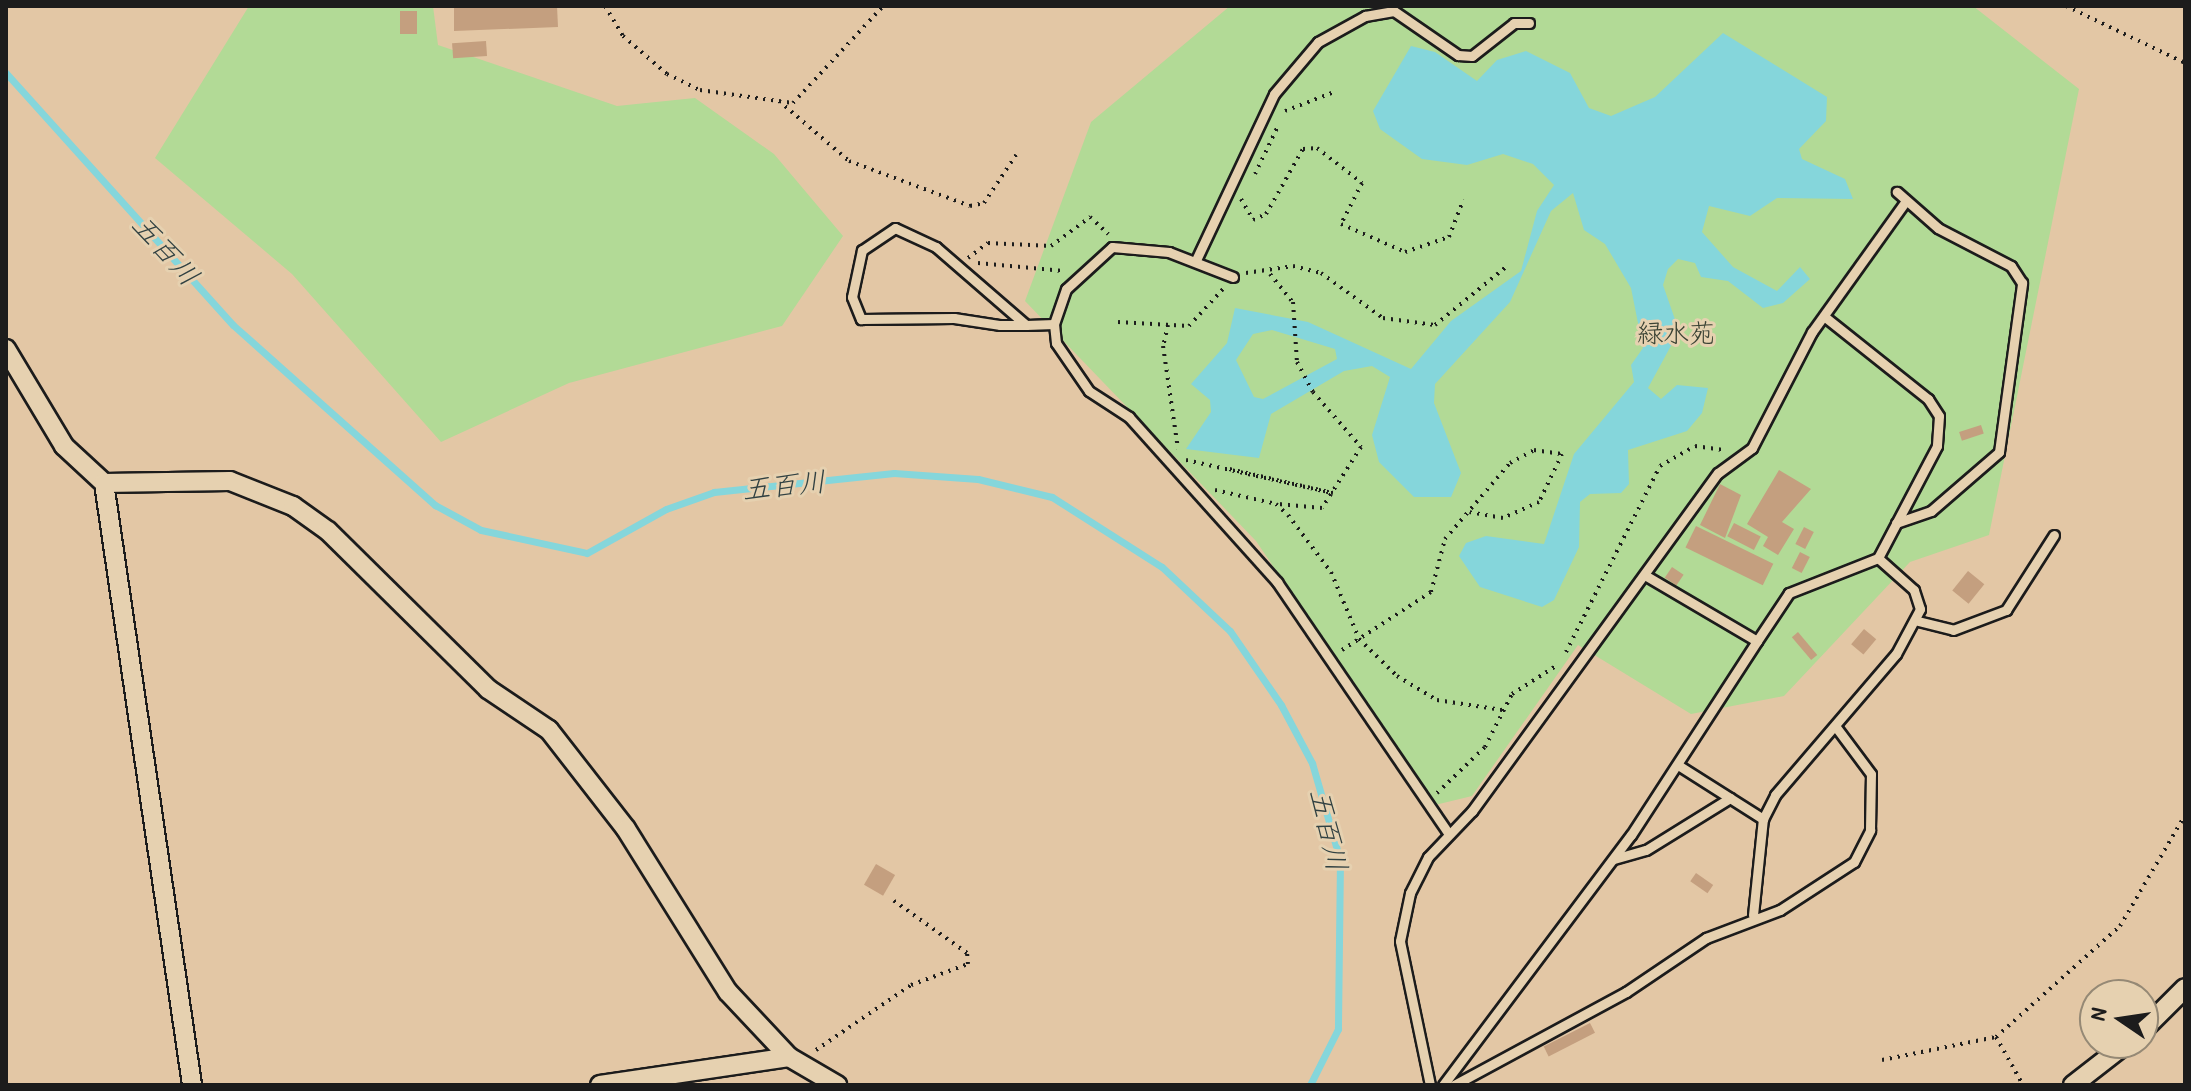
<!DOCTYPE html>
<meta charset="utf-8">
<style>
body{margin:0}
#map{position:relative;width:2191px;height:1091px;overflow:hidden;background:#e3c7a5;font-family:"Patrick Hand","Klee One",sans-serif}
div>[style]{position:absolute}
.green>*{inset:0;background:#b2da96}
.water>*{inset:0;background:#85d6db}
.stream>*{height:7px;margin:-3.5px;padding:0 3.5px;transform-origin:3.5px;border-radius:3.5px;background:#85d6db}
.building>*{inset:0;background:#c49f7f;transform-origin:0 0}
.path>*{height:4px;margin-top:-2px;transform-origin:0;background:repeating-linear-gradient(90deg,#1c1c1c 0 2px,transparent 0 8px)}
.roads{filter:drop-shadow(2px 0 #1c1c1c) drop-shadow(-2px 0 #1c1c1c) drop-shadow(0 2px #1c1c1c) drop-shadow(0 -2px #1c1c1c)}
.lane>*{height:9px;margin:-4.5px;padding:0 4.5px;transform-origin:4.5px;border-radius:4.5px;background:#e6d1b0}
.street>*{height:18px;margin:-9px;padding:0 9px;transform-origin:9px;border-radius:9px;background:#e6d1b0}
span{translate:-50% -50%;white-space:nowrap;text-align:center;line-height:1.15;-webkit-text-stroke:6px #e6d1b0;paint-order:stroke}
.park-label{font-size:26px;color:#3a4234}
.water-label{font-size:28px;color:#314142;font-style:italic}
.frame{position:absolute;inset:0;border:8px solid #1c1c1c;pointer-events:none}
.north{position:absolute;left:2079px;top:979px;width:80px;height:80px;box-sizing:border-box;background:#e6d1b0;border:2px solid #958975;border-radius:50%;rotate:283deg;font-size:22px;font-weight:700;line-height:32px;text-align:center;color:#1c1c1c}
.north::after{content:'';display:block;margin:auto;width:28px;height:36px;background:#1c1c1c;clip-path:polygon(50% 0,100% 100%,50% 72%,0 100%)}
</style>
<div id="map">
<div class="green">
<div style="clip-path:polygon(249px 6px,433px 6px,438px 45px,617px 106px,695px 98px,774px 154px,843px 236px,782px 326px,569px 383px,441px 442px,292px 274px,155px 158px)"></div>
<div style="clip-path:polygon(1230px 6px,1973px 6px,2079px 89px,1989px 535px,1910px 562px,1784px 696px,1691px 714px,1578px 645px,1472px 796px,1435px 805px,1256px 541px,1025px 301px,1091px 122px)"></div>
</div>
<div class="water">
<div style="clip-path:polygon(evenodd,1723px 33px,1827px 97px,1826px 121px,1799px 149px,1802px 159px,1845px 179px,1853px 199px,1777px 198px,1750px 216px,1709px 206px,1702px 232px,1733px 267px,1777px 291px,1800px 267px,1810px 279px,1783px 303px,1763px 308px,1728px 281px,1701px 277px,1695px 263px,1678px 259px,1668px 269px,1663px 285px,1679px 331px,1648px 388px,1661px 399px,1677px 385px,1708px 388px,1702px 413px,1687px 431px,1628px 450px,1629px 484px,1621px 493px,1590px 494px,1580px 502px,1579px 547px,1554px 600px,1542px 607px,1480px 587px,1459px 556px,1466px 543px,1486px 536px,1544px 544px,1574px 454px,1634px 382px,1631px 365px,1643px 348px,1631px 288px,1605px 244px,1584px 230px,1573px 193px,1551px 211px,1510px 302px,1435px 384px,1434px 403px,1461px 473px,1451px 497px,1414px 497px,1379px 462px,1372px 435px,1390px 377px,1372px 366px,1344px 371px,1271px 414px,1259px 458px,1186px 449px,1211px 412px,1210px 400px,1191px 384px,1227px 343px,1235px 308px,1308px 322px,1411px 369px,1451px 321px,1521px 271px,1537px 211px,1554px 185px,1533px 164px,1503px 154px,1467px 165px,1422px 159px,1380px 129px,1373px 111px,1411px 46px,1435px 52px,1477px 81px,1497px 60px,1526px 51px,1570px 73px,1589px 108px,1611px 116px,1655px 97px,1723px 33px,1272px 330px,1335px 349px,1337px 359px,1263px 399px,1254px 397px,1236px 360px,1253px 334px,1272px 330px)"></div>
</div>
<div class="stream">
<div style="left:6px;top:73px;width:339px;rotate:48deg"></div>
<div style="left:233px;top:325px;width:271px;rotate:41.7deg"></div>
<div style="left:435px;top:505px;width:52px;rotate:28.5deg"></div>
<div style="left:481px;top:530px;width:108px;rotate:12.2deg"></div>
<div style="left:587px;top:553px;width:90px;rotate:-29.1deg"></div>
<div style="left:666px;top:509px;width:51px;rotate:-19.5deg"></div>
<div style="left:714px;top:492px;width:181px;rotate:-6deg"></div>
<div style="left:894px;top:473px;width:84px;rotate:4.1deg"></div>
<div style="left:978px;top:479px;width:76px;rotate:13.7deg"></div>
<div style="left:1052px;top:497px;width:130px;rotate:32.5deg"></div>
<div style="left:1162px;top:567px;width:93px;rotate:43.3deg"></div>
<div style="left:1230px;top:631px;width:90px;rotate:55.4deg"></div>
<div style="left:1281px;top:705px;width:66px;rotate:61.9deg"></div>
<div style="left:1312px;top:763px;width:101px;rotate:73.9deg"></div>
<div style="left:1340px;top:860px;width:169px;rotate:90.7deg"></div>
<div style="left:1338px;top:1029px;width:63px;rotate:116.6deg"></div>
</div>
<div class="building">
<div style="clip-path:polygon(454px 6px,557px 6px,558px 27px,454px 31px)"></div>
<div style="left:400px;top:11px;width:17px;height:23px"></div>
<div style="left:486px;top:41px;width:15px;height:34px;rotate:86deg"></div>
<div style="left:1981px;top:425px;width:9px;height:23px;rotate:72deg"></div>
<div style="clip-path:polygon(1779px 470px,1811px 489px,1782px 522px,1794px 529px,1778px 555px,1763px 546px,1768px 537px,1747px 524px)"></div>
<div style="clip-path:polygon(1720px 484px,1741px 495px,1725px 538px,1700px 525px)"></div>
<div style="left:1734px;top:523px;width:30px;height:15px;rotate:27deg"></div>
<div style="left:1696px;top:526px;width:86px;height:24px;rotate:26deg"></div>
<div style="left:1804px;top:527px;width:11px;height:19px;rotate:27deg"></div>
<div style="left:1800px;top:552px;width:11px;height:18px;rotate:27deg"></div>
<div style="left:1672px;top:567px;width:14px;height:13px;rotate:34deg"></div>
<div style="left:1968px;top:571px;width:21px;height:25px;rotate:39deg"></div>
<div style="left:1864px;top:629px;width:16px;height:20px;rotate:40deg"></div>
<div style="left:1798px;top:632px;width:30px;height:8px;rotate:50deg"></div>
<div style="left:876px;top:864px;width:22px;height:24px;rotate:30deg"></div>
<div style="left:1696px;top:873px;width:21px;height:10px;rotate:35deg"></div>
<div style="left:1590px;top:1023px;width:11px;height:52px;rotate:63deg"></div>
</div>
<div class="path">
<div style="left:605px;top:6px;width:35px;rotate:59deg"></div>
<div style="left:623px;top:36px;width:58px;rotate:40.8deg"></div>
<div style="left:667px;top:74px;width:37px;rotate:26deg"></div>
<div style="left:700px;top:90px;width:94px;rotate:8deg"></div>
<div style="left:793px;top:103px;width:132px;rotate:-47.1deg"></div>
<div style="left:2066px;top:6px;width:132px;rotate:25.6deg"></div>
<div style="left:779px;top:101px;width:92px;rotate:40.6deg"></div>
<div style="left:849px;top:161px;width:129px;rotate:20.4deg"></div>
<div style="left:970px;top:206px;width:14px;rotate:-12deg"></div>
<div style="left:984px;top:203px;width:58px;rotate:-56.3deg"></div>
<div style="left:1285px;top:111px;width:53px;rotate:-21.2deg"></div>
<div style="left:1255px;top:174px;width:53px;rotate:-64.4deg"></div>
<div style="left:1241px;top:199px;width:24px;rotate:60deg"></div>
<div style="left:1253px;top:220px;width:14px;rotate:-25deg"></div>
<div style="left:1266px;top:214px;width:75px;rotate:-60.4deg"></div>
<div style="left:1303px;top:149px;width:14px;rotate:-4deg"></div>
<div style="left:1317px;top:148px;width:57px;rotate:37.9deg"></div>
<div style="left:1362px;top:183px;width:46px;rotate:117.1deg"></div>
<div style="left:1341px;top:224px;width:70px;rotate:23.6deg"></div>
<div style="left:1405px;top:252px;width:46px;rotate:-18.8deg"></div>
<div style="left:1449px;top:237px;width:40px;rotate:-69deg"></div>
<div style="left:968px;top:258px;width:25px;rotate:-37deg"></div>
<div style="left:988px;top:243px;width:63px;rotate:2.7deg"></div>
<div style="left:1051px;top:246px;width:49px;rotate:-36.6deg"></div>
<div style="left:1090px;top:217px;width:25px;rotate:43deg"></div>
<div style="left:978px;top:263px;width:86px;rotate:5.3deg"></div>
<div style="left:1246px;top:273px;width:48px;rotate:-8.5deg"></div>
<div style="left:1293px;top:266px;width:29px;rotate:14deg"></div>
<div style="left:1321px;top:273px;width:77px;rotate:36deg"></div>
<div style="left:1383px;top:318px;width:52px;rotate:7.7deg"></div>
<div style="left:1435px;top:325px;width:93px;rotate:-39.3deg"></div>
<div style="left:1270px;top:274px;width:36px;rotate:51deg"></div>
<div style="left:1293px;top:302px;width:60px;rotate:86.2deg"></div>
<div style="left:1297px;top:362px;width:34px;rotate:62deg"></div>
<div style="left:1313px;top:392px;width:73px;rotate:48.9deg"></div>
<div style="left:1361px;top:447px;width:72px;rotate:122.6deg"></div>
<div style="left:1322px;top:508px;width:44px;rotate:-174.8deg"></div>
<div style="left:1118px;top:322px;width:71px;rotate:3.2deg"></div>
<div style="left:1189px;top:326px;width:50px;rotate:-47.4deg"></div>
<div style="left:1168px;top:325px;width:22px;rotate:103deg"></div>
<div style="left:1163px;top:346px;width:104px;rotate:81.7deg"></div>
<div style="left:1186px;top:460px;width:151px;rotate:12.7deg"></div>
<div style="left:1333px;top:493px;width:111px;rotate:-167deg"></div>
<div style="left:1215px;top:490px;width:63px;rotate:12.9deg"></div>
<div style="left:1276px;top:504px;width:16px;rotate:43deg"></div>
<div style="left:1288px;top:515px;width:71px;rotate:53deg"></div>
<div style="left:1331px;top:572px;width:73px;rotate:67.3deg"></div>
<div style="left:1359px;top:639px;width:53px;rotate:44.2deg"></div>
<div style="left:1397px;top:676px;width:47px;rotate:31deg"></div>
<div style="left:1437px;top:700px;width:66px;rotate:8.7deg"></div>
<div style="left:1342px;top:650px;width:106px;rotate:-33.1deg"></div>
<div style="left:1431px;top:592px;width:55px;rotate:-75.2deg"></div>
<div style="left:1445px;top:539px;width:100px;rotate:-49.5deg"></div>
<div style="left:1510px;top:463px;width:27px;rotate:-28deg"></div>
<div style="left:1534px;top:450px;width:28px;rotate:8deg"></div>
<div style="left:1562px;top:454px;width:53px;rotate:115.6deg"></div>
<div style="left:1539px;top:502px;width:39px;rotate:156deg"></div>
<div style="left:1503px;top:518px;width:34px;rotate:-170deg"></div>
<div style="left:1566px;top:652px;width:208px;rotate:-63.2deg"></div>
<div style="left:1660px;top:466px;width:40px;rotate:-29.7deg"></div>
<div style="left:1695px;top:446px;width:27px;rotate:8deg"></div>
<div style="left:1437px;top:793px;width:66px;rotate:-43.8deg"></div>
<div style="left:1485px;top:747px;width:59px;rotate:-63deg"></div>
<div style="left:1512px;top:694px;width:52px;rotate:-32.5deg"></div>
<div style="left:1996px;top:1037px;width:166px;rotate:-41.8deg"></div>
<div style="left:2120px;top:926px;width:129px;rotate:-59.6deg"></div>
<div style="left:816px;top:1050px;width:115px;rotate:-34.4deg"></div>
<div style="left:911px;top:985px;width:61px;rotate:-20.2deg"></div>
<div style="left:968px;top:964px;width:11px;rotate:-95deg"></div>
<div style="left:967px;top:953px;width:90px;rotate:-144.5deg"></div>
<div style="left:1882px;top:1060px;width:116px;rotate:-11.4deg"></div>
<div style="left:1996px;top:1037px;width:55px;rotate:60.6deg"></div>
</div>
<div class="roads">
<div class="lane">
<div style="left:1196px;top:260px;width:183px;rotate:-64.8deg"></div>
<div style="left:1274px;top:94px;width:68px;rotate:-49.8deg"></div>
<div style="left:1318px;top:42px;width:54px;rotate:-29deg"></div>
<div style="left:1365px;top:16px;width:29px;rotate:-10deg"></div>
<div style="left:1394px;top:11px;width:78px;rotate:34.5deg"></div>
<div style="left:1458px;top:55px;width:14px;rotate:4deg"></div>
<div style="left:1472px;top:56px;width:53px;rotate:-38.2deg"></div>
<div style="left:1514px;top:23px;width:15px"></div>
<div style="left:1233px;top:277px;width:69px;rotate:-158.7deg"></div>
<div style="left:1169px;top:252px;width:57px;rotate:-175deg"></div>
<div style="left:1112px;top:247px;width:62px;rotate:137.6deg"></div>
<div style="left:1066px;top:289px;width:37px;rotate:109deg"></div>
<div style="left:1054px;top:324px;width:19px;rotate:84deg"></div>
<div style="left:1056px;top:343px;width:58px;rotate:55.5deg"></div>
<div style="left:1089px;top:391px;width:48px;rotate:33deg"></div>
<div style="left:1129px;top:417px;width:222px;rotate:48.1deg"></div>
<div style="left:1277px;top:582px;width:305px;rotate:55.7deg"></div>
<div style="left:1825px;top:317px;width:132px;rotate:38.5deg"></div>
<div style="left:1928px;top:399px;width:20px;rotate:57deg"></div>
<div style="left:1939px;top:416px;width:30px;rotate:94deg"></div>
<div style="left:1937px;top:446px;width:127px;rotate:117.8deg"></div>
<div style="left:1026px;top:325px;width:119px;rotate:-139.1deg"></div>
<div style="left:936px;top:247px;width:45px;rotate:-155.1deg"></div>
<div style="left:895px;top:228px;width:40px;rotate:146deg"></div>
<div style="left:862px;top:250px;width:48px;rotate:102deg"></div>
<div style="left:852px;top:297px;width:24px;rotate:68deg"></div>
<div style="left:861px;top:319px;width:93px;rotate:-0.6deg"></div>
<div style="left:954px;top:318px;width:47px;rotate:8.7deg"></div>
<div style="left:1000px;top:325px;width:26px"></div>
<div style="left:1026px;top:325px;width:28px;rotate:-2deg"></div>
<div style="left:1896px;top:523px;width:37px;rotate:-19deg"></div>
<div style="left:1931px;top:511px;width:90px;rotate:-40.9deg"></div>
<div style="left:1999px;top:452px;width:171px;rotate:-82.2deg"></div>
<div style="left:2022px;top:283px;width:20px;rotate:-123deg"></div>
<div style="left:2011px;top:266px;width:82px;rotate:-152.5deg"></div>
<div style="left:1938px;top:228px;width:55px;rotate:-138.7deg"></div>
<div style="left:1918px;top:621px;width:36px;rotate:14deg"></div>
<div style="left:1953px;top:630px;width:57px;rotate:-20.7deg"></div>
<div style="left:2006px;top:610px;width:89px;rotate:-57.4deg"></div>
<div style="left:1678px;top:765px;width:101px;rotate:32.4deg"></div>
<div style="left:1614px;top:859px;width:33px;rotate:-16deg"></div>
<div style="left:1646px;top:850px;width:99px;rotate:-31.8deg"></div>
<div style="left:1753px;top:915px;width:97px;rotate:-84.1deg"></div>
<div style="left:1763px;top:819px;width:27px;rotate:-63deg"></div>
<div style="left:1775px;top:795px;width:186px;rotate:-49.4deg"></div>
<div style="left:1896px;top:654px;width:51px;rotate:-61.9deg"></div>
<div style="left:1920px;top:609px;width:20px;rotate:-108deg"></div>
<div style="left:1914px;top:590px;width:48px;rotate:-138.4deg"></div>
<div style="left:1878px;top:558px;width:96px;rotate:158.5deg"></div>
<div style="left:1789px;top:593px;width:58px;rotate:123.7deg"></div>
<div style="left:1430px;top:1085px;width:147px;rotate:-101.8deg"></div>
<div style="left:1400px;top:941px;width:49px;rotate:-78.2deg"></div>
<div style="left:1410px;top:893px;width:40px;rotate:-63.4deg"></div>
<div style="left:1428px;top:857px;width:64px;rotate:-46.3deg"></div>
<div style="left:1472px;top:811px;width:418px;rotate:-54deg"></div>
<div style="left:1718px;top:473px;width:42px;rotate:-36.3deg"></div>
<div style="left:1752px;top:448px;width:131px;rotate:-62.7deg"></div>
<div style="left:1812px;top:332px;width:160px;rotate:-54.4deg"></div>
<div style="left:1443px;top:1085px;width:313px;rotate:-53.1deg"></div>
<div style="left:1631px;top:835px;width:231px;rotate:-57deg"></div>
<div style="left:1757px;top:641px;width:129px;rotate:-149.6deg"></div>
<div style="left:1454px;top:1085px;width:196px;rotate:-28.4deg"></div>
<div style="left:1626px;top:992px;width:97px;rotate:-34deg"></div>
<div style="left:1706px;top:938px;width:79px;rotate:-20.7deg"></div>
<div style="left:1780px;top:910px;width:88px;rotate:-33deg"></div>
<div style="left:1854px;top:862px;width:36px;rotate:-63deg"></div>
<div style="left:1870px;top:830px;width:56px;rotate:-89deg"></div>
<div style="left:1871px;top:774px;width:59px;rotate:-126.7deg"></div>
</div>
<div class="street">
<div style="left:6px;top:349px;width:113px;rotate:59.1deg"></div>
<div style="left:64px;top:446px;width:54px;rotate:42.8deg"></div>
<div style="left:104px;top:483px;width:126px;rotate:-0.9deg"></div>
<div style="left:230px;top:481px;width:68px;rotate:21.6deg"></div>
<div style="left:293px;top:506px;width:43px;rotate:35.5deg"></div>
<div style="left:328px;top:531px;width:225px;rotate:44.6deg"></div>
<div style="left:488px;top:689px;width:73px;rotate:33.9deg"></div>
<div style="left:549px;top:730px;width:125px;rotate:52.1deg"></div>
<div style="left:626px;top:829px;width:192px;rotate:58deg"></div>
<div style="left:728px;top:992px;width:89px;rotate:46.8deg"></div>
<div style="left:789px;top:1057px;width:56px;rotate:30.3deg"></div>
<div style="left:104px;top:483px;width:608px;rotate:81.68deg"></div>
<div style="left:2143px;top:1030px;width:59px;rotate:-45deg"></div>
<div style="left:600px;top:1085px;width:191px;rotate:-8.4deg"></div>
<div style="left:2073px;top:1085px;width:68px;rotate:-37.9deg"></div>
</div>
</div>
<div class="park-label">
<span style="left:1676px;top:333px">緑水苑</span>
</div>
<div class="water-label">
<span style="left:166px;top:250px;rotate:48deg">五百川</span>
<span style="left:784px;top:485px;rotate:-6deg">五百川</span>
<span style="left:1329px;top:830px;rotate:77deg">五百川</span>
</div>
<div class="frame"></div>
<div class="north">N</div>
</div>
